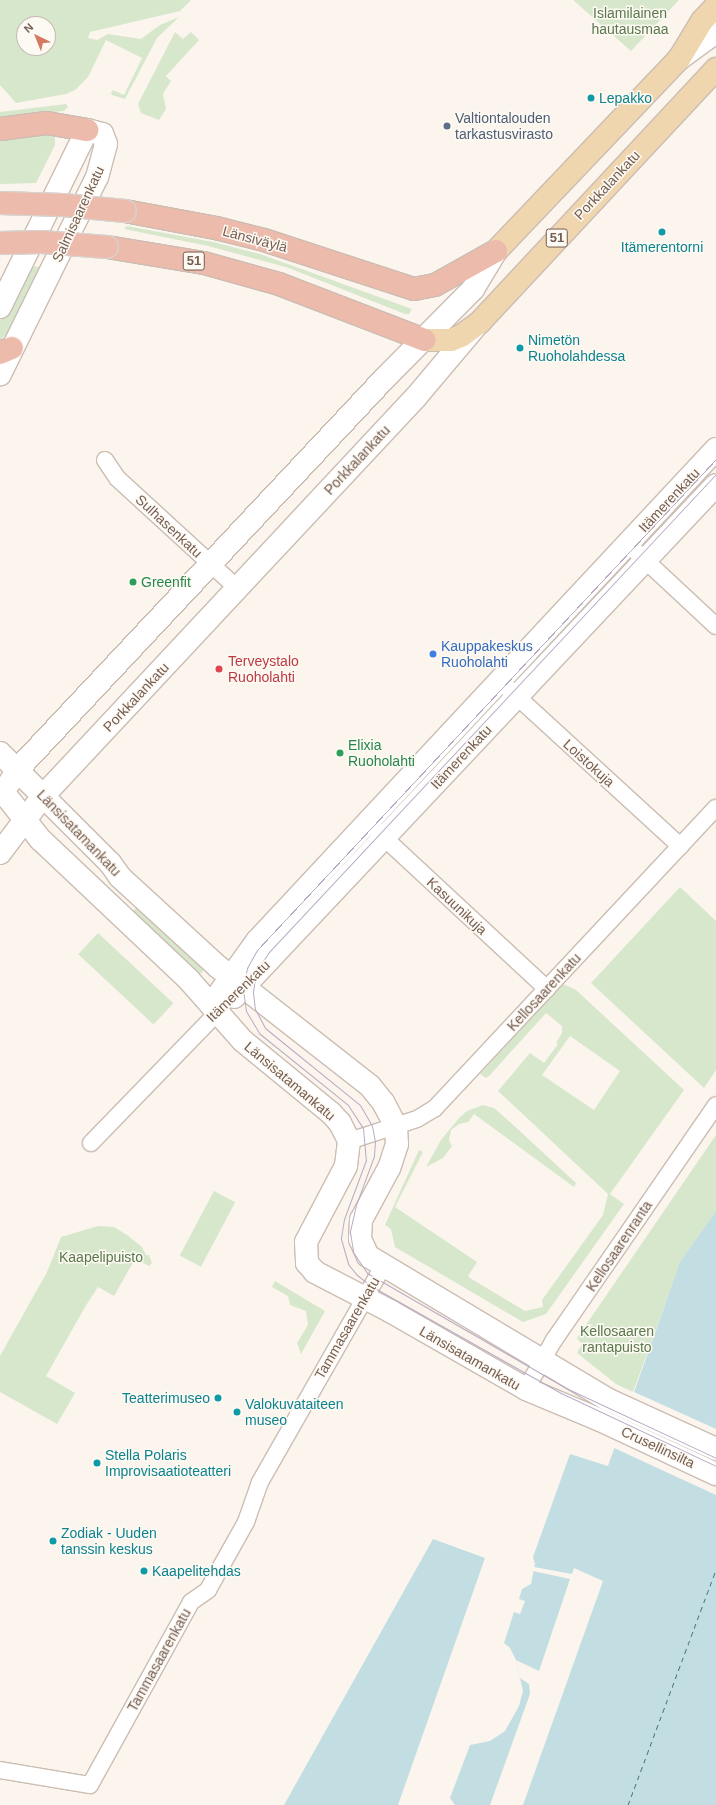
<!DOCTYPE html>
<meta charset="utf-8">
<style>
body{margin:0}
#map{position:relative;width:716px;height:1805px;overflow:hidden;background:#fbf5ed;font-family:Arial,sans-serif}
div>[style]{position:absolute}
.green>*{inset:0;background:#d7e7cc;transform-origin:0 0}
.water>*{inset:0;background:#c3dee3}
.pier>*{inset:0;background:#fbf5ed}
.ferry>*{height:1px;margin-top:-0.5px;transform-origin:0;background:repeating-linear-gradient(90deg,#4a757d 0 5px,transparent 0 9px)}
.roads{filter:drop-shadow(1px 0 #ccbdb3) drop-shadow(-1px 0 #ccbdb3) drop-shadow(0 1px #ccbdb3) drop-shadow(0 -1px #ccbdb3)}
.street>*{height:16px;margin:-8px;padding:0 8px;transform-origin:8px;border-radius:8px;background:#fff}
.secondary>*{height:22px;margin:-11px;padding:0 11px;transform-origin:11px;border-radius:11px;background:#fff}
.primary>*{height:22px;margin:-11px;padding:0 11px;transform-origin:11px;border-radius:11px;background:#f0d6ae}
.highway>*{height:22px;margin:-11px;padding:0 11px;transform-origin:11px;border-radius:11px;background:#edbbac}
.tram>*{height:1px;margin:-0.5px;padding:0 0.5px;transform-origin:0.5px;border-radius:0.5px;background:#b8abc4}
.bridges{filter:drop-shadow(1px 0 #d8d2cf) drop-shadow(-1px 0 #d8d2cf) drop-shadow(0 1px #d8d2cf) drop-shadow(0 -1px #d8d2cf)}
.highway-bridge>*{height:22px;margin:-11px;padding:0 11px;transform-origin:11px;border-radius:11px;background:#edbbac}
.dots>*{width:11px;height:11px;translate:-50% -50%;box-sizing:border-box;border:2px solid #fdf9f3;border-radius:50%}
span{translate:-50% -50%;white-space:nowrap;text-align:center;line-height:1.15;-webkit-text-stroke:3px #fdf9f3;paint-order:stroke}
.shield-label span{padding:1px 3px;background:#fdf9f3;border:1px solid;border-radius:3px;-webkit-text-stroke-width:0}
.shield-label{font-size:13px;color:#745d52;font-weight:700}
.park-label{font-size:14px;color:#59784b}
.culture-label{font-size:14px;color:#0d838f}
.left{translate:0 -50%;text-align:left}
.right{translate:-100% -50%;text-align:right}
.service-label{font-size:14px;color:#4e5e75}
.street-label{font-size:14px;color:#745d52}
.leisure-label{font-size:14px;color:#27864d}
.shop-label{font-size:14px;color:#366cbe}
.health-label{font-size:14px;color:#be3a42}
.north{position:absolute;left:16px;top:16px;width:40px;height:40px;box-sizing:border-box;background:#fdf9f3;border:1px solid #c6bbb3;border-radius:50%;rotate:317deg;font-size:11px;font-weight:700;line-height:16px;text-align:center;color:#745d52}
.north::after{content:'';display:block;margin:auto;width:14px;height:18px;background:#d57962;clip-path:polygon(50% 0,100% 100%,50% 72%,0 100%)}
</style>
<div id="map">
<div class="green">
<div style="clip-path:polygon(evenodd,0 0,191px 0,180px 11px,90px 32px,88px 38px,97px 40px,108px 34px,141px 39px,160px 25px,179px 17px,157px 38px,125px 99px,112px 95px,111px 93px,113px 90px,124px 95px,142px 58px,106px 40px,88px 77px,75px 90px,66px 94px,16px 103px,0 85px,0 0,24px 24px,48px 24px,48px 48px,24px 48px,24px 24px)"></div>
<div style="clip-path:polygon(573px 0,679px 0,631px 51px)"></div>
<div style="clip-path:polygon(175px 32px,183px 39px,191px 32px,199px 40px,166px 76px,171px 81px,163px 94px,166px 109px,159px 120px,141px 113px,138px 104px)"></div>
<div style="clip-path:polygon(66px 104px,68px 107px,64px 111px,0 117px,0 112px)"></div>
<div style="clip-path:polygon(51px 134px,55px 138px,55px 145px,36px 183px,0 184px,0 137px)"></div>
<div style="clip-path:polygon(127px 226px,213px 242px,260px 254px,412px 309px,409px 314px,405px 314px,286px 267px,208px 246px,124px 229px)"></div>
<div style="clip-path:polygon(27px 266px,42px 267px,11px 330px,0 340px,0 320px)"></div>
<div style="clip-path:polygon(680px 887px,716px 921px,716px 1070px,704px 1088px,591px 983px)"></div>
<div style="left:138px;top:906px;width:92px;height:9px;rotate:43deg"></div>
<div style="left:98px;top:933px;width:103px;height:29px;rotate:43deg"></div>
<div style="clip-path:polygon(evenodd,563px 984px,576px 990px,684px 1090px,610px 1194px,624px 1204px,546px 1314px,523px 1322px,395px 1247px,391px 1229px,385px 1225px,419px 1150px,423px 1152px,395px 1207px,477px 1262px,468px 1276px,470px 1278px,525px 1311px,543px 1307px,542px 1300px,603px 1215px,608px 1194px,498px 1091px,530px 1053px,544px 1063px,558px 1044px,556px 1043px,562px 1033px,562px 1026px,546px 1013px,490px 1075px,486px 1078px,480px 1074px,563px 984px,570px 1036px,620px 1071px,594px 1110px,542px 1075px,570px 1036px)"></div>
<div style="clip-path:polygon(483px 1105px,494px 1108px,510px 1122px,576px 1183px,574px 1187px,474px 1114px,468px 1122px,459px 1124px,451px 1130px,449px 1140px,452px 1146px,443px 1158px,426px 1167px,441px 1140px,459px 1118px,467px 1111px)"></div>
<div style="clip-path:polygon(716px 1135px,716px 1211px,680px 1263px,633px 1392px,616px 1384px,577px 1353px,582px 1344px,577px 1338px)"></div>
<div style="left:214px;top:1191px;width:24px;height:73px;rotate:28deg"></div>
<div style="clip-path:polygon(98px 1226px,114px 1227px,127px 1235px,142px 1247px,146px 1255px,149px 1255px,152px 1263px,149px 1266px,135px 1259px,114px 1296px,98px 1287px,85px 1307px,46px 1376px,75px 1393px,57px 1424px,0 1392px,0 1356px,47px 1272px,61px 1237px)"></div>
<div style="clip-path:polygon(275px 1281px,325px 1311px,301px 1354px,297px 1343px,308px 1325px,306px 1311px,290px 1305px,288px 1296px,272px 1287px)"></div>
</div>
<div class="water">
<div style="clip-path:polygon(716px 1211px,716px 1805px,455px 1805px,450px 1798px,470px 1745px,490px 1741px,505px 1731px,519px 1706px,523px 1691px,516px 1660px,510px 1648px,504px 1643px,514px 1612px,520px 1614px,525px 1601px,519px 1599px,522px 1589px,531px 1584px,535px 1564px,533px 1557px,570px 1454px,608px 1466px,680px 1262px)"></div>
<div style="clip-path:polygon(433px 1539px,485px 1558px,398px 1805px,284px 1805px)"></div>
</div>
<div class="pier">
<div style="clip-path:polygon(632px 1391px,716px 1429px,716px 1495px,612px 1447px)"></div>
<div style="clip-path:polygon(534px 1567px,572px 1574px,574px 1568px,603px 1581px,523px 1805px,490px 1805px,530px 1694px,529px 1684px,520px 1678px,516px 1660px,539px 1671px,570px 1579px,533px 1571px)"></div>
</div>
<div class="ferry">
<div style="left:628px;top:1805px;width:251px;rotate:-69.5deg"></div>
</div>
<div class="roads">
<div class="street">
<div style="left:105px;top:460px;width:22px;rotate:56deg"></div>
<div style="left:117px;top:478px;width:163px;rotate:42.5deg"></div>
<div style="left:628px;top:544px;width:120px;rotate:43deg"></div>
<div style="left:499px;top:680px;width:246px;rotate:42.5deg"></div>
<div style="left:377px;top:831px;width:232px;rotate:42.9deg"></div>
<div style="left:349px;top:1141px;width:71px;rotate:-17.9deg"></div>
<div style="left:417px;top:1119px;width:21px;rotate:-31deg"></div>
<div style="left:435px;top:1108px;width:411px;rotate:-46.9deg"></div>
<div style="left:91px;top:1143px;width:181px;rotate:-45.9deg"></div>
<div style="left:526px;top:1389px;width:56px;rotate:-60.3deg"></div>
<div style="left:554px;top:1340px;width:285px;rotate:-55.4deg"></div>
<div style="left:0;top:1770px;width:91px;rotate:9.5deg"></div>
<div style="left:90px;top:1785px;width:209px;rotate:-61.1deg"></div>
<div style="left:191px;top:1602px;width:21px;rotate:-35deg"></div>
<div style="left:208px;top:1590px;width:13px;rotate:-61deg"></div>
<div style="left:214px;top:1579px;width:65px;rotate:-60.7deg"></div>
<div style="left:246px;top:1522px;width:42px;rotate:-70.7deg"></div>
<div style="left:260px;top:1482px;width:249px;rotate:-60.3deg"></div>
</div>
<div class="secondary">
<div style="left:679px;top:59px;width:46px;rotate:-36.1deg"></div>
<div style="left:0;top:307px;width:197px;rotate:-63.8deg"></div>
<div style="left:87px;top:130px;width:16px;rotate:15deg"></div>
<div style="left:102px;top:134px;width:11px;rotate:68deg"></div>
<div style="left:106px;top:144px;width:34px;rotate:105deg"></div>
<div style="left:97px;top:177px;width:220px;rotate:116.2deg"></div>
<div style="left:0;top:753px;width:156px;rotate:45deg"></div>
<div style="left:110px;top:863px;width:17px;rotate:54deg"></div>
<div style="left:120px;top:877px;width:132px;rotate:42.5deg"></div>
<div style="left:217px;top:966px;width:194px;rotate:38.1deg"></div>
<div style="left:370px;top:1086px;width:21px;rotate:51deg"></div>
<div style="left:383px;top:1102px;width:27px;rotate:62deg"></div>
<div style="left:396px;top:1126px;width:18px;rotate:87deg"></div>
<div style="left:397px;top:1144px;width:25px;rotate:108deg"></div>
<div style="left:389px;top:1168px;width:59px;rotate:118.3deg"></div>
<div style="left:361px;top:1220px;width:19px;rotate:93deg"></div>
<div style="left:360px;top:1239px;width:19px;rotate:65deg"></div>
<div style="left:368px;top:1256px;width:281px;rotate:30.9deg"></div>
<div style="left:609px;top:1400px;width:118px;rotate:24.6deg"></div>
<div style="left:10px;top:782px;width:15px;rotate:-58deg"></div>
<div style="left:18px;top:769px;width:535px;rotate:-46.82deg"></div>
<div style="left:384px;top:379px;width:127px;rotate:-45.3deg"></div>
<div style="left:473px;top:289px;width:44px;rotate:-58.8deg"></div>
<div style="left:0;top:788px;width:65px;rotate:51.9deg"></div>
<div style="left:40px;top:839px;width:205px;rotate:43.4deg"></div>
<div style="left:189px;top:980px;width:81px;rotate:48.5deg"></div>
<div style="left:243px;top:1041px;width:114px;rotate:39.3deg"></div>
<div style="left:331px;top:1113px;width:13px;rotate:48deg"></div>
<div style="left:340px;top:1123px;width:20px;rotate:63deg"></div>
<div style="left:349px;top:1141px;width:25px;rotate:97deg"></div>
<div style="left:346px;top:1166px;width:86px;rotate:117.8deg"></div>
<div style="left:306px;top:1242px;width:21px;rotate:87deg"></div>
<div style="left:307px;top:1263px;width:12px;rotate:48deg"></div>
<div style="left:315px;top:1272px;width:85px;rotate:27.5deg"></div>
<div style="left:390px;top:1311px;width:157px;rotate:29.8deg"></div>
<div style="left:526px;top:1389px;width:80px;rotate:22.7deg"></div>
<div style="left:600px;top:1420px;width:128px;rotate:25deg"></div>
<div style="left:0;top:853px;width:71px;rotate:-53deg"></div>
<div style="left:43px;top:796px;width:546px;rotate:-46.93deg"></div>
<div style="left:416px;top:397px;width:92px;rotate:-49.9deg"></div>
<div style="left:234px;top:997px;width:703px;rotate:-46.73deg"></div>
<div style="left:211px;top:1005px;width:79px;rotate:-54.3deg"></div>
<div style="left:257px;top:941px;width:673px;rotate:-46.99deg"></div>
</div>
<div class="primary">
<div style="left:496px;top:251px;width:265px;rotate:-46.4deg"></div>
<div style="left:679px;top:59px;width:44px;rotate:-58.8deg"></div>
<div style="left:702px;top:21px;width:21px;rotate:-47deg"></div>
<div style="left:425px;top:340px;width:26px"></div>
<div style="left:451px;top:340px;width:11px;rotate:-22deg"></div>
<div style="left:461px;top:336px;width:24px;rotate:-36deg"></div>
<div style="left:480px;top:322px;width:346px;rotate:-47deg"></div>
</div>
<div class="highway">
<div style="left:0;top:129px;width:47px;rotate:-7.3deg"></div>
<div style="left:47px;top:123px;width:41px;rotate:9.9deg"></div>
<div style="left:125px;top:211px;width:93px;rotate:10.6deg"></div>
<div style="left:216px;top:228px;width:49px;rotate:14deg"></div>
<div style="left:264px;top:240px;width:158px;rotate:18.1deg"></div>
<div style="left:414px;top:289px;width:21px;rotate:-11deg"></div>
<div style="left:435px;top:285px;width:70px;rotate:-29.1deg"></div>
<div style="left:107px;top:247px;width:98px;rotate:9.4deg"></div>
<div style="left:204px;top:263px;width:78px;rotate:15.6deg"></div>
<div style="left:279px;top:284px;width:156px;rotate:21deg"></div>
<div style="left:0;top:353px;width:13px;rotate:-23deg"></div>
</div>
</div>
<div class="tram">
<div style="left:716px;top:459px;width:672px;rotate:133.07deg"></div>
<div style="left:257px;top:950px;width:21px;rotate:119deg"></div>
<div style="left:247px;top:968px;width:22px;rotate:100deg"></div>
<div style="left:243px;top:990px;width:21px;rotate:82deg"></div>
<div style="left:246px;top:1011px;width:27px;rotate:59deg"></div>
<div style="left:260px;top:1034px;width:113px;rotate:38.9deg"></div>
<div style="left:348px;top:1105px;width:27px;rotate:57deg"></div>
<div style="left:363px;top:1128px;width:32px;rotate:85deg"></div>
<div style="left:366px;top:1160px;width:63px;rotate:110.4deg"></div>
<div style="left:344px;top:1219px;width:20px;rotate:99deg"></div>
<div style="left:341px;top:1239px;width:26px;rotate:74deg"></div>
<div style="left:348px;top:1264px;width:14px;rotate:51deg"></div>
<div style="left:357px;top:1275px;width:18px;rotate:38deg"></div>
<div style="left:371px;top:1286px;width:220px;rotate:29.4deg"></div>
<div style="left:563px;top:1394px;width:169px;rotate:25.2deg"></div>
<div style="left:716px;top:474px;width:654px;rotate:133.08deg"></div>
<div style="left:269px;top:952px;width:23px;rotate:124deg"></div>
<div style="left:256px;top:971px;width:22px;rotate:98deg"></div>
<div style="left:253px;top:993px;width:16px;rotate:83deg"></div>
<div style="left:255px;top:1009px;width:21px;rotate:62deg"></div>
<div style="left:265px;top:1028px;width:122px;rotate:39deg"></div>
<div style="left:360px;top:1105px;width:24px;rotate:60deg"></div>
<div style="left:372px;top:1126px;width:15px;rotate:79deg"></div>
<div style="left:375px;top:1141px;width:15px;rotate:94deg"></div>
<div style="left:374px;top:1156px;width:52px;rotate:110.2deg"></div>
<div style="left:356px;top:1205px;width:28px;rotate:103deg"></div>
<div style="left:350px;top:1232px;width:20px;rotate:81deg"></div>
<div style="left:353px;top:1252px;width:25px;rotate:56deg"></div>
<div style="left:367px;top:1273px;width:230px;rotate:30deg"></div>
<div style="left:566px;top:1388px;width:166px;rotate:25deg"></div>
</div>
<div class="bridges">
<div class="highway-bridge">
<div style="left:0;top:203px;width:63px;rotate:1.8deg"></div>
<div style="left:63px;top:205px;width:62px;rotate:5.5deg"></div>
<div style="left:0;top:243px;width:41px;rotate:-1.4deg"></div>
<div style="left:41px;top:242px;width:66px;rotate:4.3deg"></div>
</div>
</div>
<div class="dots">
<div style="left:591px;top:98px;background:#0f9aa8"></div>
<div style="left:447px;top:126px;background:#5c6f8a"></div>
<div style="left:662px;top:232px;background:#0f9aa8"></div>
<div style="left:520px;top:348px;background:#0f9aa8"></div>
<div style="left:133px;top:582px;background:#2e9e5b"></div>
<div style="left:433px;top:654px;background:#3f7fe0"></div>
<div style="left:219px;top:669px;background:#e0444e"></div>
<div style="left:340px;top:753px;background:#2e9e5b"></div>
<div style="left:218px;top:1398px;background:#0f9aa8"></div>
<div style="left:237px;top:1412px;background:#0f9aa8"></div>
<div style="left:97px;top:1463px;background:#0f9aa8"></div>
<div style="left:53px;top:1541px;background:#0f9aa8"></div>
<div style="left:144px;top:1571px;background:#0f9aa8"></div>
</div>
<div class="shield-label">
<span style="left:557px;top:238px">51</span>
<span style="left:194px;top:261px">51</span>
</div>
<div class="park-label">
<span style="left:630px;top:21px">Islamilainen<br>hautausmaa</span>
<span style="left:101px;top:1257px">Kaapelipuisto</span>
<span style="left:617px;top:1339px">Kellosaaren<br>rantapuisto</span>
</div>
<div class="culture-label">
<span class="left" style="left:599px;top:98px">Lepakko</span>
<span style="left:662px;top:247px">Itämerentorni</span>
<span class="left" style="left:528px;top:348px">Nimetön<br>Ruoholahdessa</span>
<span class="right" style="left:210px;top:1398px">Teatterimuseo</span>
<span class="left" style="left:245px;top:1412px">Valokuvataiteen<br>museo</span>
<span class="left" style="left:105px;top:1463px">Stella Polaris<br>Improvisaatioteatteri</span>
<span class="left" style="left:61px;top:1541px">Zodiak - Uuden<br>tanssin keskus</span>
<span class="left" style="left:152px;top:1571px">Kaapelitehdas</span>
</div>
<div class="service-label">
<span class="left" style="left:455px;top:126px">Valtiontalouden<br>tarkastusvirasto</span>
</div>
<div class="street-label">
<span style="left:607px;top:185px;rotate:-47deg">Porkkalankatu</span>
<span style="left:78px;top:214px;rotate:-65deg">Salmisaarenkatu</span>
<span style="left:255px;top:239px;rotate:15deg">Länsiväylä</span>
<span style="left:357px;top:460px;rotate:-47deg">Porkkalankatu</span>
<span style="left:669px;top:500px;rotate:-47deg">Itämerenkatu</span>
<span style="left:169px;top:526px;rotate:43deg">Sulhasenkatu</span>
<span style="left:136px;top:697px;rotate:-47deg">Porkkalankatu</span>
<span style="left:461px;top:757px;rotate:-47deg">Itämerenkatu</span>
<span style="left:589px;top:763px;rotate:42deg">Loistokuja</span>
<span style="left:79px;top:833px;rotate:46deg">Länsisatamankatu</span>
<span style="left:457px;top:906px;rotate:43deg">Kasuunikuja</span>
<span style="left:238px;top:991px;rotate:-44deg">Itämerenkatu</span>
<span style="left:544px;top:992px;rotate:-47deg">Kellosaarenkatu</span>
<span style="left:290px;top:1081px;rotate:40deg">Länsisatamankatu</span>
<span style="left:619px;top:1246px;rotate:-56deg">Kellosaarenranta</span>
<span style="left:347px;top:1328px;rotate:-60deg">Tammasaarenkatu</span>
<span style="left:470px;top:1358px;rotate:30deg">Länsisatamankatu</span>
<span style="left:658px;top:1447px;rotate:25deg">Crusellinsilta</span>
<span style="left:159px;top:1660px;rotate:-61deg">Tammasaarenkatu</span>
</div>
<div class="leisure-label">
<span class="left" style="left:141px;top:582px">Greenfit</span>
<span class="left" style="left:348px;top:753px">Elixia<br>Ruoholahti</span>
</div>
<div class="shop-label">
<span class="left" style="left:441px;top:654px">Kauppakeskus<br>Ruoholahti</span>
</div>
<div class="health-label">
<span class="left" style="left:228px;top:669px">Terveystalo<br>Ruoholahti</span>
</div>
<div class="north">N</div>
</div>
